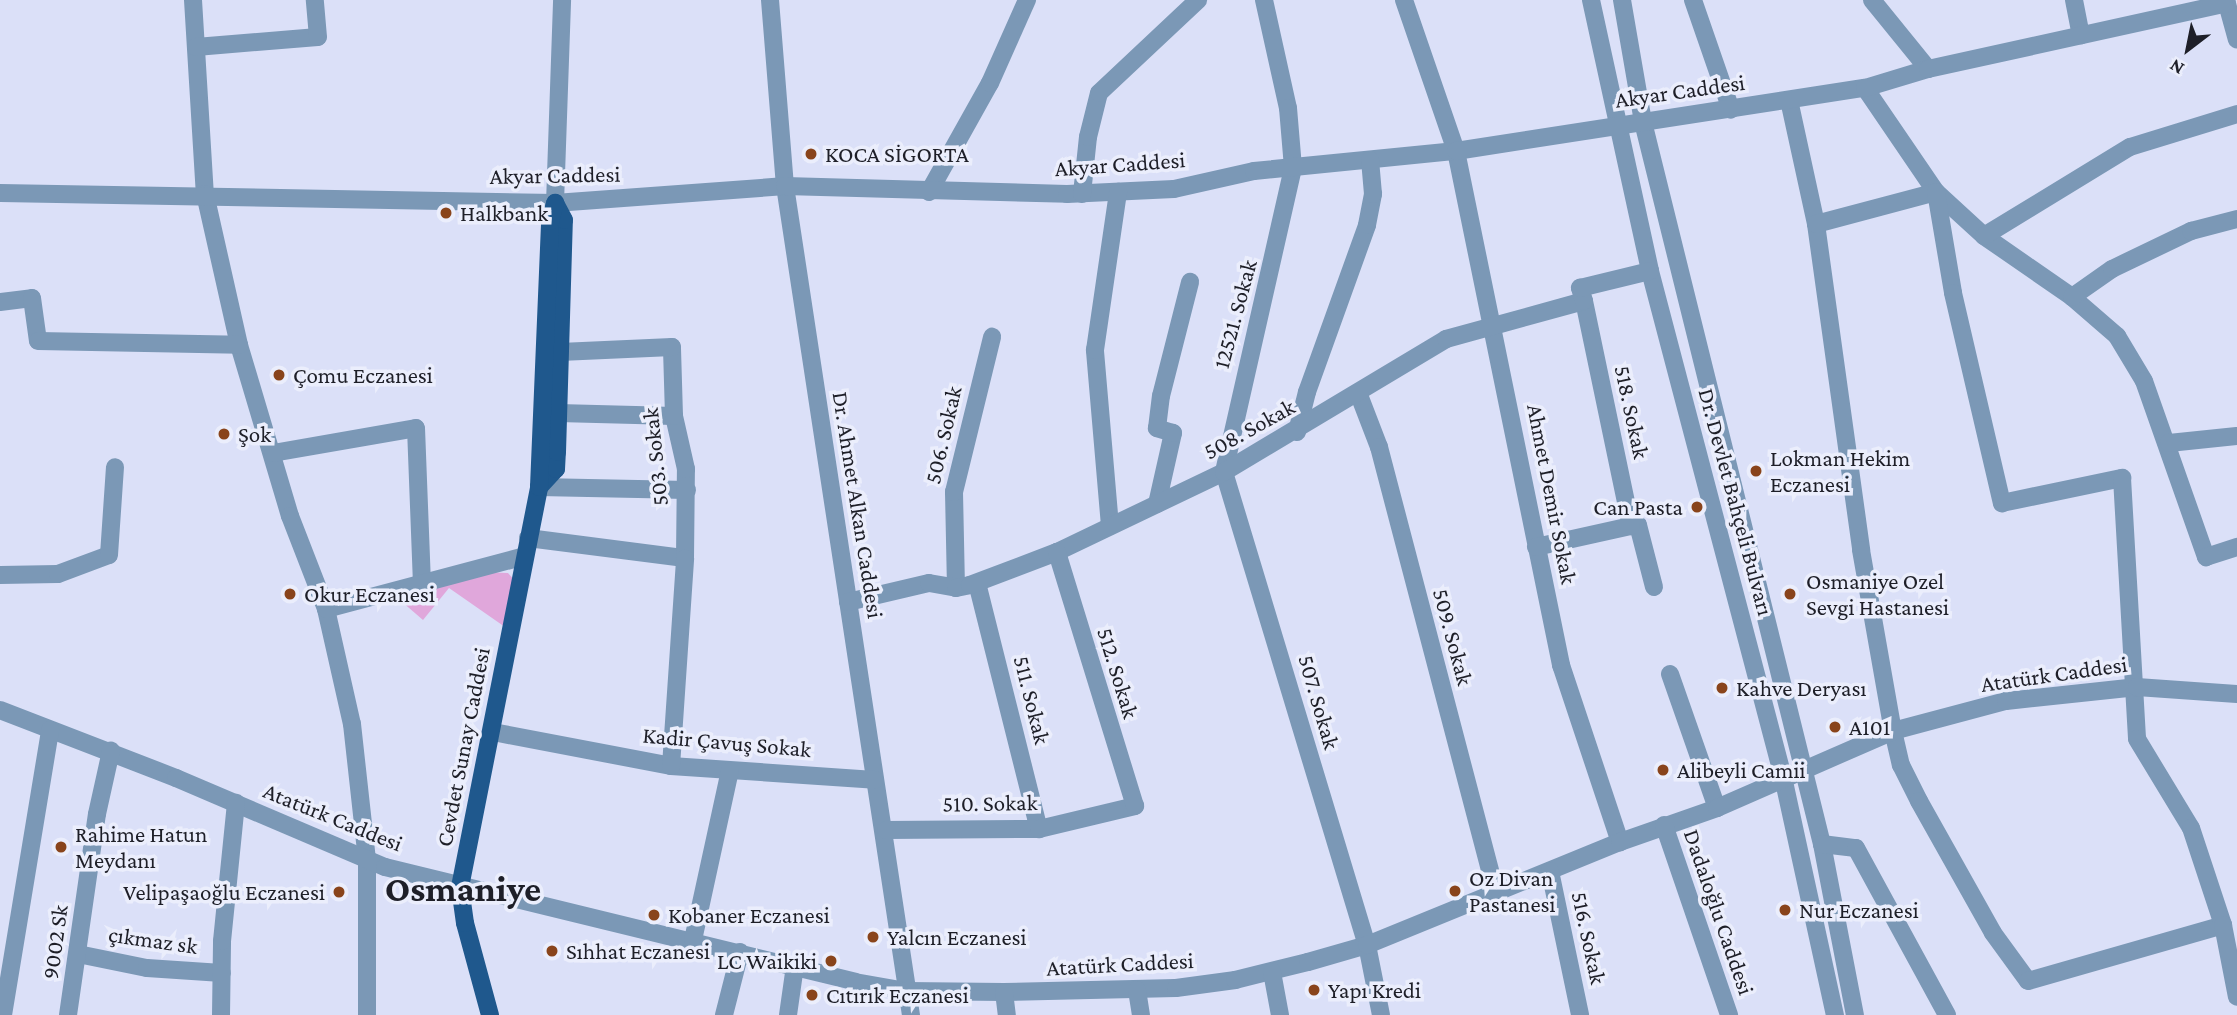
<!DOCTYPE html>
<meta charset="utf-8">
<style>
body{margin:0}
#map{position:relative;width:2237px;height:1015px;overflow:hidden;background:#dbe0f8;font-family:"Crimson Pro",serif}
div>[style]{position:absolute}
.green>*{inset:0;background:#e0a7db}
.minor>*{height:18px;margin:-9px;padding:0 9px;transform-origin:9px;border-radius:9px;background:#7b98b6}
.major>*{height:18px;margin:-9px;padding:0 9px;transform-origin:9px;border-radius:9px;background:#1f588d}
.dots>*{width:19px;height:19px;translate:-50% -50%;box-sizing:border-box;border:4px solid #ebeefc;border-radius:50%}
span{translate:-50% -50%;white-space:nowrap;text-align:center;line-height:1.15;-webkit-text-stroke:7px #ebeefc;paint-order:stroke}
.street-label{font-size:23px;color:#1e1f28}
.poi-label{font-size:23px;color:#1e1f28}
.left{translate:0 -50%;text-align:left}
.right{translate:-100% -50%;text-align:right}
.town-label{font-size:37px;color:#1e1f28;font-weight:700}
.north{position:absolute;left:2153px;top:14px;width:70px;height:70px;-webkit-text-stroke:5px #ebeefc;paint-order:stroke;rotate:212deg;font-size:19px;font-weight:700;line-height:28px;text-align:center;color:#1e1f28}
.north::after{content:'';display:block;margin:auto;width:24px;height:32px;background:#1e1f28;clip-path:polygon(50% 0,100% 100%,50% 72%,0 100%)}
</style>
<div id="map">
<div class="green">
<div style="clip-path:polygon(479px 572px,508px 573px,516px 582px,505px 627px,449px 588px,423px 620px,394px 595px)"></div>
</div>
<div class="minor">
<div style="left:193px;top:0;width:194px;rotate:86.5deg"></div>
<div style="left:205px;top:194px;width:155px;rotate:77.3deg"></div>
<div style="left:239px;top:345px;width:178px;rotate:73.4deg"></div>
<div style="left:290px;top:516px;width:100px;rotate:68.8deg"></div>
<div style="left:326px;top:609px;width:118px;rotate:77.3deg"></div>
<div style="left:352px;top:724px;width:137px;rotate:83.7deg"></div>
<div style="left:367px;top:860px;width:155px;rotate:90deg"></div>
<div style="left:770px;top:0;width:187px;rotate:85.4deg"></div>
<div style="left:785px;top:186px;width:839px;rotate:81.36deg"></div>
<div style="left:1264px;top:0;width:111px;rotate:77.5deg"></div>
<div style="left:1288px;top:108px;width:60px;rotate:85.2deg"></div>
<div style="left:1293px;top:168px;width:312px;rotate:102.8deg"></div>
<div style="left:1224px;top:472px;width:494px;rotate:73.2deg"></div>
<div style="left:1367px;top:945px;width:71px;rotate:78.7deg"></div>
<div style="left:1404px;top:0;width:160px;rotate:71deg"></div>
<div style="left:1456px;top:151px;width:525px;rotate:78.45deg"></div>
<div style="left:1561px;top:665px;width:187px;rotate:71.6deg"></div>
<div style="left:1591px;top:0;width:277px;rotate:77.7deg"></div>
<div style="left:1650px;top:271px;width:523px;rotate:75.27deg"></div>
<div style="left:1783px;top:777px;width:244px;rotate:77.7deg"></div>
<div style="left:1622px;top:0;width:124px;rotate:80.2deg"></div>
<div style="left:1643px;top:122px;width:744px;rotate:76.08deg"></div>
<div style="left:1822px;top:844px;width:174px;rotate:79.1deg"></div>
<div style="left:1693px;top:0;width:116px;rotate:70.9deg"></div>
<div style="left:1872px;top:0;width:89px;rotate:50.9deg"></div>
<div style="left:2074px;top:0;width:36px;rotate:79deg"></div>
<div style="left:2226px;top:0;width:41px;rotate:74.6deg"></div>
<div style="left:196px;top:47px;width:122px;rotate:-4.7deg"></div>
<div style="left:318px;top:37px;width:37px;rotate:-95deg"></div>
<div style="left:1865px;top:88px;width:126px;rotate:55.7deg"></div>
<div style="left:1936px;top:192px;width:65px;rotate:42.5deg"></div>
<div style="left:1984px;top:236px;width:107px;rotate:34.7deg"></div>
<div style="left:2072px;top:297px;width:60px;rotate:40.9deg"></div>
<div style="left:2117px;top:336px;width:52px;rotate:59deg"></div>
<div style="left:2144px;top:381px;width:187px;rotate:70.6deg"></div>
<div style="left:2206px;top:557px;width:33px;rotate:-18deg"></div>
<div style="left:1789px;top:100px;width:127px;rotate:77.7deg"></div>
<div style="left:1816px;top:224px;width:329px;rotate:82.1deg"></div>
<div style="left:1861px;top:550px;width:184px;rotate:80deg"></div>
<div style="left:1893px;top:731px;width:35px;rotate:77deg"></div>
<div style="left:1901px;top:765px;width:40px;rotate:63.4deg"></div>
<div style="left:1919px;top:801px;width:151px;rotate:60.7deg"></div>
<div style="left:1993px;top:933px;width:59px;rotate:53.9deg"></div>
<div style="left:2028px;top:981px;width:203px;rotate:-16deg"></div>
<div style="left:929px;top:192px;width:125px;rotate:-60.8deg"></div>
<div style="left:990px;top:83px;width:91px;rotate:-66deg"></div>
<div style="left:0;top:193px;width:555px;rotate:1.03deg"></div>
<div style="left:555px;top:203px;width:231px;rotate:-4.2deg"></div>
<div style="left:785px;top:186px;width:282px;rotate:1.6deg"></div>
<div style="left:1067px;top:194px;width:107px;rotate:-2.7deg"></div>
<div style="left:1174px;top:189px;width:82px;rotate:-12.7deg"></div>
<div style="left:1254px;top:171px;width:203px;rotate:-5.7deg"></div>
<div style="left:1456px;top:151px;width:414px;rotate:-8.8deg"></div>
<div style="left:1865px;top:88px;width:66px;rotate:-16.8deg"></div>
<div style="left:1928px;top:69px;width:306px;rotate:-12.4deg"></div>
<div style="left:1082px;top:194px;width:57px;rotate:-84deg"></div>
<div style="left:1088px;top:137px;width:45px;rotate:-76deg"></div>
<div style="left:1099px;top:93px;width:136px;rotate:-43.2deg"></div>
<div style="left:555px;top:203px;width:203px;rotate:-88deg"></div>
<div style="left:1816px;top:224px;width:124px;rotate:-14.9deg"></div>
<div style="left:1936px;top:192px;width:102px;rotate:80.4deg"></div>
<div style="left:1953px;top:293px;width:216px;rotate:76.9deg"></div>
<div style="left:2002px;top:503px;width:123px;rotate:-11.8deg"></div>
<div style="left:2122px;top:478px;width:261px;rotate:86.7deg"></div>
<div style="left:2137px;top:739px;width:104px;rotate:58.8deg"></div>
<div style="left:2191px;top:828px;width:102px;rotate:71.7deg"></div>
<div style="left:2223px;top:925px;width:73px;rotate:79deg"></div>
<div style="left:1984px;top:236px;width:171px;rotate:-31.4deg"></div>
<div style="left:2130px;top:147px;width:112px;rotate:-17.1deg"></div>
<div style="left:2072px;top:297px;width:49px;rotate:-35deg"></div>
<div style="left:2112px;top:269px;width:88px;rotate:-25.7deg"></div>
<div style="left:2191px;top:231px;width:48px;rotate:-14.6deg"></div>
<div style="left:1584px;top:301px;width:230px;rotate:78.2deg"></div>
<div style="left:1631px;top:526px;width:7px;rotate:-8deg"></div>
<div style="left:1638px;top:525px;width:64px;rotate:75.5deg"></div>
<div style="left:0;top:302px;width:32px;rotate:-7deg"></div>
<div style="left:32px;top:298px;width:43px;rotate:82.1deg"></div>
<div style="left:38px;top:341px;width:201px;rotate:1.1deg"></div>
<div style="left:1359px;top:395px;width:56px;rotate:69deg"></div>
<div style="left:1379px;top:447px;width:461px;rotate:75.3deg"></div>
<div style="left:558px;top:413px;width:116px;rotate:1.5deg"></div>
<div style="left:1297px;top:432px;width:41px;rotate:-76deg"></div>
<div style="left:1307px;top:392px;width:177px;rotate:-70.2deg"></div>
<div style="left:1367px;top:225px;width:32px;rotate:-79deg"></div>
<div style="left:1373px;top:194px;width:34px;rotate:-95deg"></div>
<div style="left:2169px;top:443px;width:68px;rotate:-5.9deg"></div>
<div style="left:273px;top:453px;width:145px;rotate:-9.9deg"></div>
<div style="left:416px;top:428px;width:155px;rotate:87.8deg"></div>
<div style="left:539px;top:487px;width:148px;rotate:1.2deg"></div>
<div style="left:1157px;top:504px;width:73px;rotate:-77.3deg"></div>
<div style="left:1173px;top:433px;width:17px;rotate:-163deg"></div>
<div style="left:1157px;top:428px;width:32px;rotate:-83deg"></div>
<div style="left:1161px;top:396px;width:118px;rotate:-75.7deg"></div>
<div style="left:1110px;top:526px;width:177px;rotate:-94.9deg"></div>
<div style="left:1095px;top:350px;width:160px;rotate:-81.7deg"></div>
<div style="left:528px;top:538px;width:158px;rotate:7.3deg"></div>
<div style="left:685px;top:558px;width:89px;rotate:-89.4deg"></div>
<div style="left:686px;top:469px;width:54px;rotate:-102.8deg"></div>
<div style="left:674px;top:416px;width:69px;rotate:-91.7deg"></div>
<div style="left:672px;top:347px;width:112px;rotate:177.4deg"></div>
<div style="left:1536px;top:547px;width:97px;rotate:-12.5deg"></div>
<div style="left:0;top:575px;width:58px;rotate:-1deg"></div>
<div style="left:58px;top:574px;width:54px;rotate:-20.4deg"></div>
<div style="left:109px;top:555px;width:88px;rotate:-86.1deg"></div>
<div style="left:977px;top:583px;width:254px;rotate:75.9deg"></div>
<div style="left:956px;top:588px;width:96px;rotate:-91.2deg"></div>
<div style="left:954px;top:492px;width:160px;rotate:-76.2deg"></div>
<div style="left:848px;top:602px;width:83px;rotate:-13.2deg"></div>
<div style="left:929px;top:583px;width:27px;rotate:10deg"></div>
<div style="left:956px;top:588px;width:14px;rotate:-12deg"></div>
<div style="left:970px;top:585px;width:93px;rotate:-20.8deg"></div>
<div style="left:1057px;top:552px;width:185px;rotate:-25.6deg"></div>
<div style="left:1224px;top:472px;width:259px;rotate:-30.9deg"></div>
<div style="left:1446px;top:339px;width:143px;rotate:-15.4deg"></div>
<div style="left:1584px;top:301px;width:14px;rotate:-107deg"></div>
<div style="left:1580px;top:288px;width:72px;rotate:-13.7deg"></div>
<div style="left:326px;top:609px;width:206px;rotate:-14.9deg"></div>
<div style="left:1670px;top:674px;width:142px;rotate:70.7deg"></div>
<div style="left:0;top:710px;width:189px;rotate:21.1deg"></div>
<div style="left:176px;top:778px;width:227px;rotate:23.1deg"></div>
<div style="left:385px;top:867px;width:484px;rotate:13.7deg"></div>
<div style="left:855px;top:982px;width:52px;rotate:10deg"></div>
<div style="left:906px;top:991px;width:98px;rotate:0.6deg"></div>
<div style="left:1004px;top:992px;width:172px;rotate:-1.3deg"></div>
<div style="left:1176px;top:988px;width:60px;rotate:-7.7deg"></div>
<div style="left:1235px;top:980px;width:75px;rotate:-13.9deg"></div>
<div style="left:1308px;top:962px;width:61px;rotate:-16.1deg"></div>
<div style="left:1367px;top:945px;width:273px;rotate:-22.2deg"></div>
<div style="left:1620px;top:842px;width:103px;rotate:-19.3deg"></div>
<div style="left:1717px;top:808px;width:192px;rotate:-23.6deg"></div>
<div style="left:1893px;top:731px;width:117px;rotate:-14.9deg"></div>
<div style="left:2006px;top:701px;width:132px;rotate:-6.1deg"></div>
<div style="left:2137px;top:687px;width:100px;rotate:4deg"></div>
<div style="left:493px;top:732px;width:181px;rotate:10.8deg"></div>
<div style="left:671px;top:766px;width:204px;rotate:3.9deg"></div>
<div style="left:671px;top:766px;width:208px;rotate:-86.1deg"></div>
<div style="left:1664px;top:825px;width:201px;rotate:71.1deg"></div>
<div style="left:886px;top:830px;width:153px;rotate:-0.4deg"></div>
<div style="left:1039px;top:829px;width:99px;rotate:-13.5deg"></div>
<div style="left:1135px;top:806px;width:266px;rotate:-107.1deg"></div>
<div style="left:1822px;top:844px;width:34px;rotate:7deg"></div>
<div style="left:1856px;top:848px;width:190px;rotate:61.4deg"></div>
<div style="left:1550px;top:871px;width:147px;rotate:78.2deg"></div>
<div style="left:693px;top:940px;width:173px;rotate:-77.7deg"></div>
<div style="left:78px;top:954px;width:70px;rotate:11.5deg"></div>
<div style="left:147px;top:968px;width:75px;rotate:3.8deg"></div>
<div style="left:1272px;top:972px;width:44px;rotate:79.5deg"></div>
<div style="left:1137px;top:990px;width:25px;rotate:81deg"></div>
<div style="left:1004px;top:992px;width:23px;rotate:83deg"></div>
<div style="left:3px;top:1015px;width:289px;rotate:-80.6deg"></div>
<div style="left:68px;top:1015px;width:203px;rotate:-81.8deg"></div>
<div style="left:97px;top:814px;width:65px;rotate:-77.5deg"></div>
<div style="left:221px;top:1015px;width:74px;rotate:-89.2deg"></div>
<div style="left:222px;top:941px;width:139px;rotate:-84.2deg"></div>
<div style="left:724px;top:1015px;width:65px;rotate:-75.7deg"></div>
<div style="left:788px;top:1015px;width:49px;rotate:-81.9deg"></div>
</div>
<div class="major">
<div style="left:539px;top:487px;width:25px;rotate:-47deg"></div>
<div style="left:556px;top:469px;width:17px;rotate:-87deg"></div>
<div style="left:557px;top:452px;width:232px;rotate:-88.3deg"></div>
<div style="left:564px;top:220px;width:19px;rotate:-118deg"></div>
<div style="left:490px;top:1015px;width:95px;rotate:-105.2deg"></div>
<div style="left:465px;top:923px;width:36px;rotate:-98deg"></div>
<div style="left:460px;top:887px;width:408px;rotate:-78.8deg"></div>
<div style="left:539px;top:487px;width:266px;rotate:-87.6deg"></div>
<div style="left:550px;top:221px;width:19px;rotate:-74deg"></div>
</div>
<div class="dots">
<div style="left:811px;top:154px;background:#89441b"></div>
<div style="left:446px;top:213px;background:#89441b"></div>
<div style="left:279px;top:375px;background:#89441b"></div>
<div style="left:224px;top:434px;background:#89441b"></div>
<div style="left:1756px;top:471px;background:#89441b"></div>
<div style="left:1697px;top:507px;background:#89441b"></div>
<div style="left:290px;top:594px;background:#89441b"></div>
<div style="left:1790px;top:594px;background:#89441b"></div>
<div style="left:1722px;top:688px;background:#89441b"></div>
<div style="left:1835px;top:727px;background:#89441b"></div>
<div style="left:1663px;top:770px;background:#89441b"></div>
<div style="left:61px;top:847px;background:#89441b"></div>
<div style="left:1455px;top:891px;background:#89441b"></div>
<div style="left:339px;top:892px;background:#89441b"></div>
<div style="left:1785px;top:910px;background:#89441b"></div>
<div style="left:654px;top:915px;background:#89441b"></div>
<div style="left:873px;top:937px;background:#89441b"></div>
<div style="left:552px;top:951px;background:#89441b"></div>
<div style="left:831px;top:961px;background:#89441b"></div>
<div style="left:1314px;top:990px;background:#89441b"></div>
<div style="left:812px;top:995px;background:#89441b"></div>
</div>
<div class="street-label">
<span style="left:1680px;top:91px;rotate:-8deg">Akyar Caddesi</span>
<span style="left:1120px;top:164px;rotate:-4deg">Akyar Caddesi</span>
<span style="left:555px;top:175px;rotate:-1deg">Akyar Caddesi</span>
<span style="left:1235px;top:314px;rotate:-75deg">12521. Sokak</span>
<span style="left:1632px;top:412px;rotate:78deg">518. Sokak</span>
<span style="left:1249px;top:429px;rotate:-29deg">508. Sokak</span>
<span style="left:943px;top:435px;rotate:-77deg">506. Sokak</span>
<span style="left:655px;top:457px;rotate:-96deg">503. Sokak</span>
<span style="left:1552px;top:494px;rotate:79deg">Ahmet Demir Sokak</span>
<span style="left:1736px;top:502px;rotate:75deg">Dr. Devlet Bahçeli Bulvarı</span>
<span style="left:858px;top:505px;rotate:81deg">Dr. Ahmet Alkan Caddesi</span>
<span style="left:1453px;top:637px;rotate:75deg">509. Sokak</span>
<span style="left:1118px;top:673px;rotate:73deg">512. Sokak</span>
<span style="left:2054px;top:674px;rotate:-8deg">Atatürk Caddesi</span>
<span style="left:1032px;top:700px;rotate:76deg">511. Sokak</span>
<span style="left:1319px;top:702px;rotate:74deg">507. Sokak</span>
<span style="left:727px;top:742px;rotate:5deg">Kadir Çavuş Sokak</span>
<span style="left:463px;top:747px;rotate:-79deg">Cevdet Sunay Caddesi</span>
<span style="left:990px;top:803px;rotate:-1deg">510. Sokak</span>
<span style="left:333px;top:817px;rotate:22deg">Atatürk Caddesi</span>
<span style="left:1719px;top:912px;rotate:71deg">Dadaloğlu Caddesi</span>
<span style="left:1589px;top:938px;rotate:78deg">516. Sokak</span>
<span style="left:153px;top:940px;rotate:8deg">çıkmaz sk</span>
<span style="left:55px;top:942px;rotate:-82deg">9002 Sk</span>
<span style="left:1120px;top:964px;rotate:-3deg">Atatürk Caddesi</span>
</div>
<div class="poi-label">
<span class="left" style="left:825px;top:154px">KOCA SİGORTA</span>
<span class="left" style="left:460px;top:213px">Halkbank</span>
<span class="left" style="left:293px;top:375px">Çomu Eczanesi</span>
<span class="left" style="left:238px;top:434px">Şok</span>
<span class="left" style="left:1770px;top:471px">Lokman Hekim<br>Eczanesi</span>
<span class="right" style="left:1683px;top:507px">Can Pasta</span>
<span class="left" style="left:1806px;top:594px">Osmaniye Ozel<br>Sevgi Hastanesi</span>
<span class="left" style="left:304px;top:594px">Okur Eczanesi</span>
<span class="left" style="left:1736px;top:688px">Kahve Deryası</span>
<span class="left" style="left:1849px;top:727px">A101</span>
<span class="left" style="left:1677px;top:770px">Alibeyli Camii</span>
<span class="left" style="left:75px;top:847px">Rahime Hatun<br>Meydanı</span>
<span class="left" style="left:1469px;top:891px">Oz Divan<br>Pastanesi</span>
<span class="right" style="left:325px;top:892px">Velipaşaoğlu Eczanesi</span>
<span class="left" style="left:1799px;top:910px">Nur Eczanesi</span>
<span class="left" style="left:668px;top:915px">Kobaner Eczanesi</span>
<span class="left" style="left:887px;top:937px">Yalcın Eczanesi</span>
<span class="left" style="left:566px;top:951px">Sıhhat Eczanesi</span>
<span class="right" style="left:817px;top:961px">LC Waikiki</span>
<span class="left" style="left:1328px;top:990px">Yapı Kredi</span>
<span class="left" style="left:826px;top:995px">Cıtırık Eczanesi</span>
</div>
<div class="town-label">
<span style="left:463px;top:889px">Osmaniye</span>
</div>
<div class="north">N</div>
</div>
